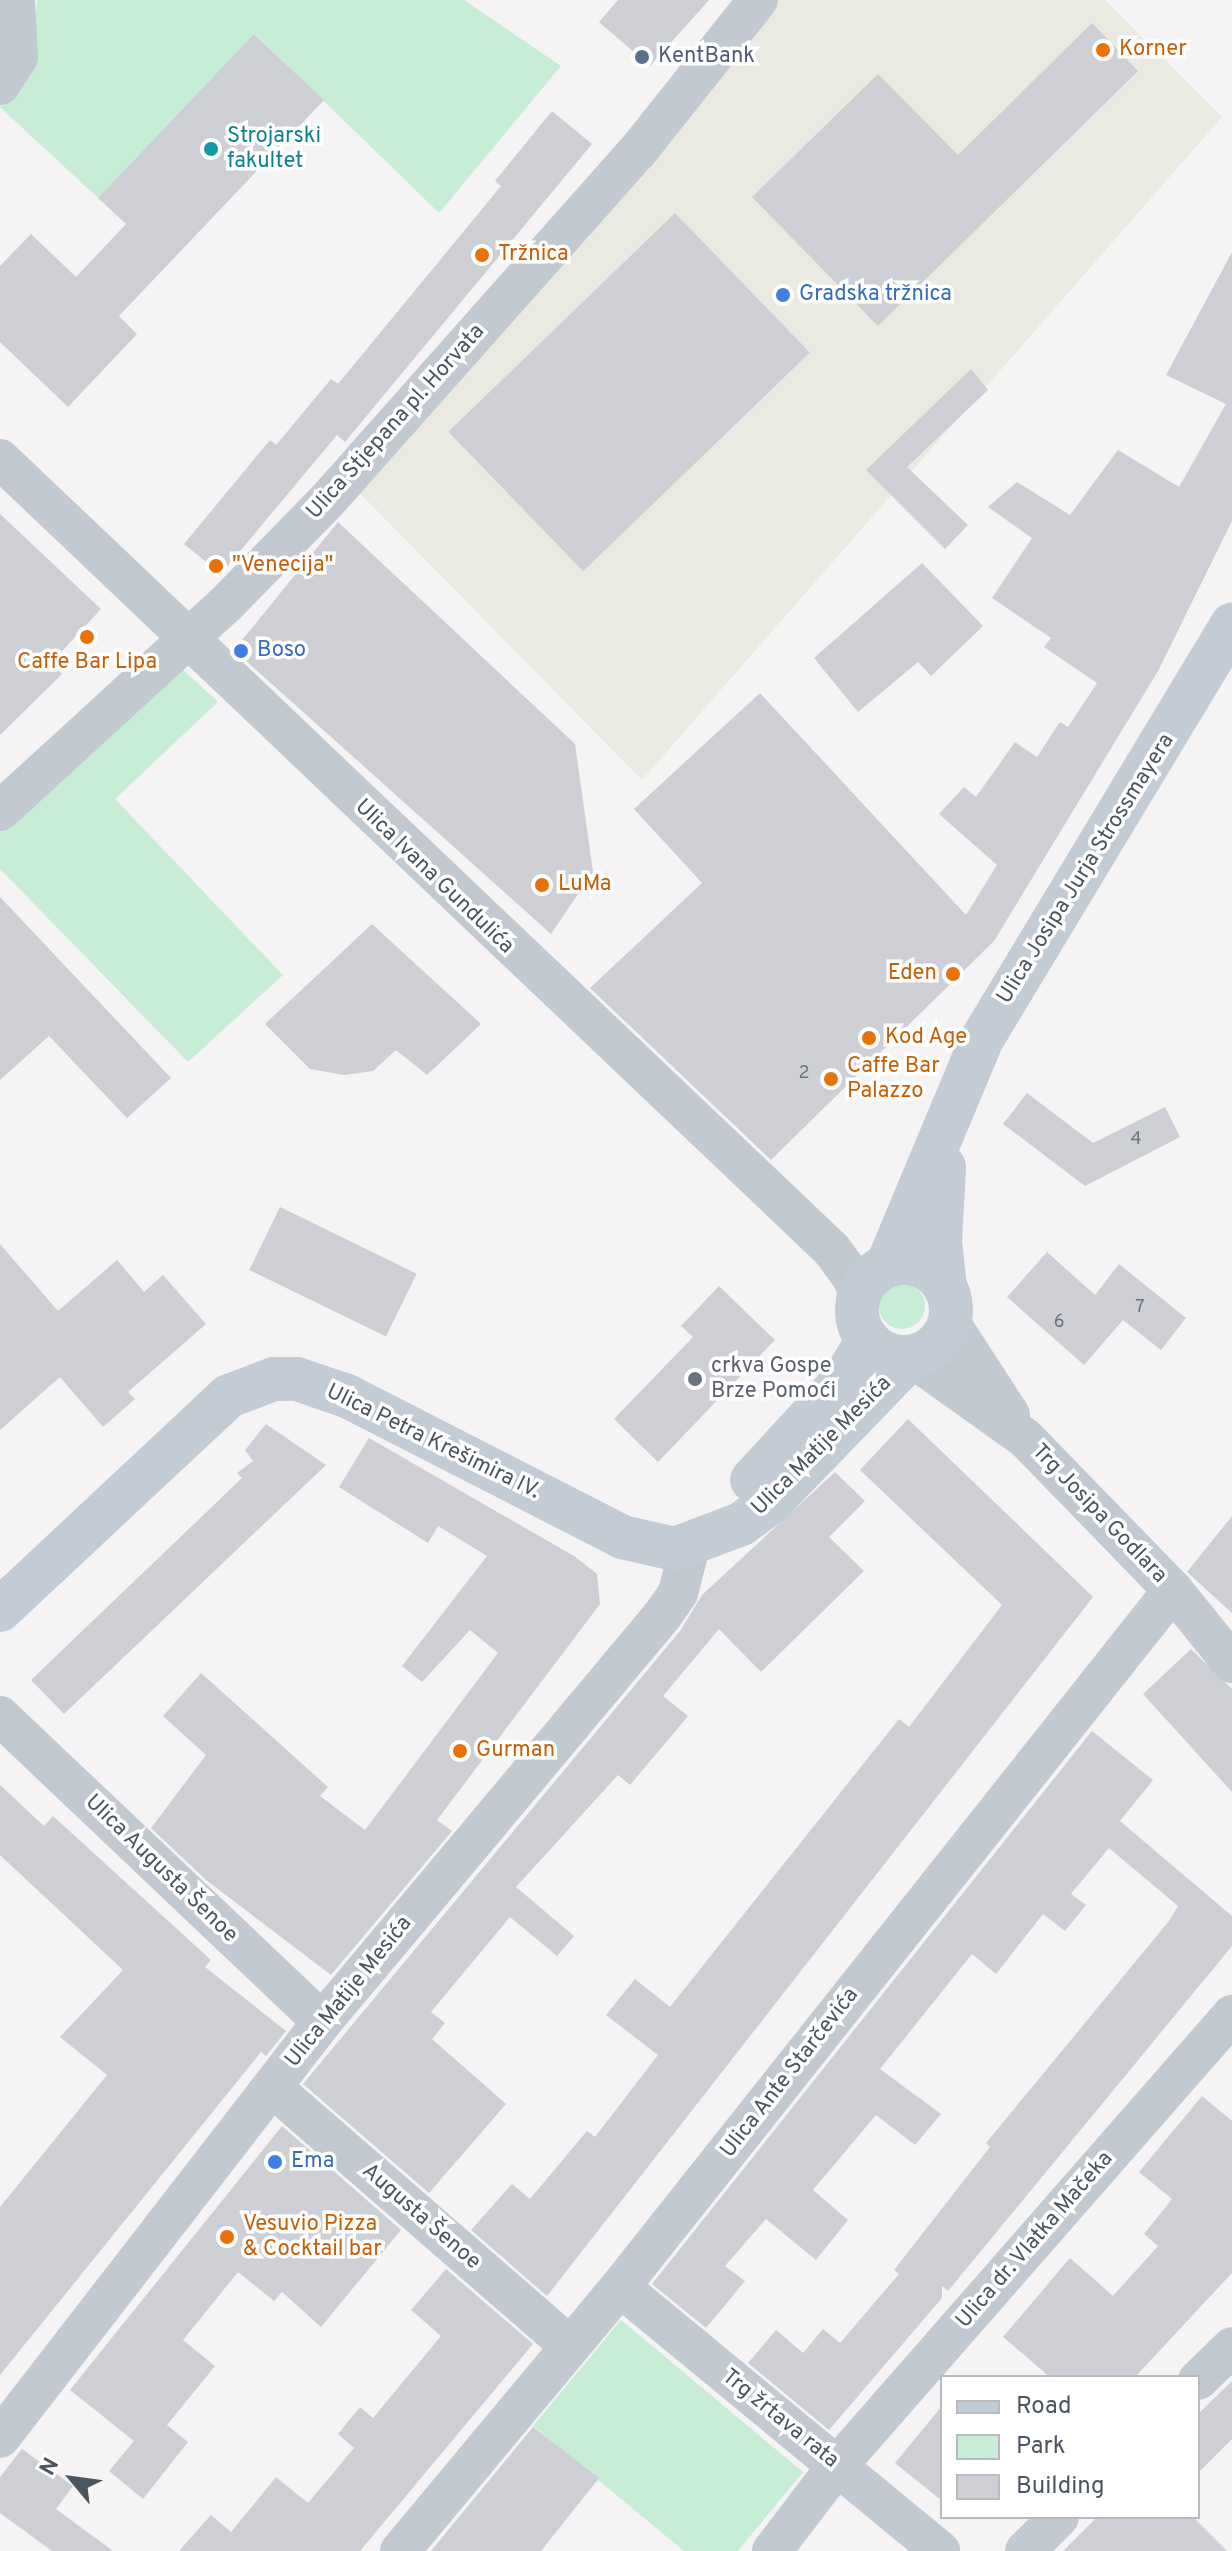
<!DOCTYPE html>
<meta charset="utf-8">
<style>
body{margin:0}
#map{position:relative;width:1232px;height:2551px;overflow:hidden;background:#f5f3f3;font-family:Overpass,sans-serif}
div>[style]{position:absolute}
.commercial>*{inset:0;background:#eae9e2}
.green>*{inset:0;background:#c7edd7}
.round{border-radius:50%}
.building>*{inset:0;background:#cdcfd4;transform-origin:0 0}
.street>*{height:40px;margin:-20px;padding:0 20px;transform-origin:20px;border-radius:20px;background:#c2c9d0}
.secondary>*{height:44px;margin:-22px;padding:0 22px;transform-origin:22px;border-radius:22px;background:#c3cbd4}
.secondary>.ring{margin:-22px;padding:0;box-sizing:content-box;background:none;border:44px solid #c3cbd4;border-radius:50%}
.dots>*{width:22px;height:22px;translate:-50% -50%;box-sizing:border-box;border:4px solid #fff;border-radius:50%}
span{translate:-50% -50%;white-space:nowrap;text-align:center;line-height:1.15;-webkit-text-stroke:7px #fff;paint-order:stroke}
.number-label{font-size:18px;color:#6c747c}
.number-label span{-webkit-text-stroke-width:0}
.food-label{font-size:22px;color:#c56008}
.left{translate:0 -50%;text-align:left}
.right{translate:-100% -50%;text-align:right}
.service-label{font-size:22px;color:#4e5e75}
.culture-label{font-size:22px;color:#0d838f}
.shop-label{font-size:22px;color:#366cbe}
.street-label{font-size:22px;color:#4c555f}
.worship-label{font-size:22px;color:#5b616d}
.legend{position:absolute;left:940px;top:2375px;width:260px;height:144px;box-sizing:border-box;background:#fff;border:2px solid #b7bbbf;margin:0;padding:10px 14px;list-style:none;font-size:24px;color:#4c555f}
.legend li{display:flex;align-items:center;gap:16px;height:40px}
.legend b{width:40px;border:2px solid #b7bbbf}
.north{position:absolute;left:32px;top:2439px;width:80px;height:80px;-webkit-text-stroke:6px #fff;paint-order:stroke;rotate:299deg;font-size:22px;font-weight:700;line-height:32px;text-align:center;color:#4c555f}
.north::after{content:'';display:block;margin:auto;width:28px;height:36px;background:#4c555f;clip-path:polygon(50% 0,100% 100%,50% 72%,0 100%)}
</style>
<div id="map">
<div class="commercial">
<div style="clip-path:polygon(764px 0,1105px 0,1222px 117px,642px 780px,340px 473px)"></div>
</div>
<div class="green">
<div style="clip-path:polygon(37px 0,464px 0,561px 66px,439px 213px,255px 34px,98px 198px,0 107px,32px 46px)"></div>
<div style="clip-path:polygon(178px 665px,218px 702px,115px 799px,283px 975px,188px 1062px,0 869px,0 830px)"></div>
<div class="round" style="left:879px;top:1283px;width:46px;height:46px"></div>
<div style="clip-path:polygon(621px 2320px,803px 2472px,738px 2551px,684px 2551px,533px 2426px)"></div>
</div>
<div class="building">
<div style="clip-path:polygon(618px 0,709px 0,650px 66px,599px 22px)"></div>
<div style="clip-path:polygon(1092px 23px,1138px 71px,878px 326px,752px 197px,878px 74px,958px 155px)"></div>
<div style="clip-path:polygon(254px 34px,324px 100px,119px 316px,137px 334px,68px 407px,0 342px,0 266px,31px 234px,76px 277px,126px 224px,98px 198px)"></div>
<div style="clip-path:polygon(552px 111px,592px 144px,345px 442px,337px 435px,221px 574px,184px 544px,270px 440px,276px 445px,331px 379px,338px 384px,501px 186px,495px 181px)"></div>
<div style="left:675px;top:213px;width:194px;height:315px;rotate:46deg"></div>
<div style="clip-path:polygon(1232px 252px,1232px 521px,1158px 671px,994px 941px,771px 1160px,590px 988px,702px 883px,634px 809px,760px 693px,966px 915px,997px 865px,939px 814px,964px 787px,976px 797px,1015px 742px,1037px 757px,1060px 722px,1068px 727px,1097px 683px,1044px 647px,1051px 638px,992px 598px,1032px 538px,988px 507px,1017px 482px,1070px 515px,1118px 450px,1179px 487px,1226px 404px,1166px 375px)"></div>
<div style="clip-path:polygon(971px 369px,988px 390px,907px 467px,968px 525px,945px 549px,866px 470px)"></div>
<div style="clip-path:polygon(0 514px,101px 609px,51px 663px,62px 674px,0 735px)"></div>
<div style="clip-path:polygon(338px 522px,575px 744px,593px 872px,551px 934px,234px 650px)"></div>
<div style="clip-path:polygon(922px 563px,983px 626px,931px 676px,918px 662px,858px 712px,814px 658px)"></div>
<div style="clip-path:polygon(0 897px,171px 1078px,127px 1118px,49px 1036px,0 1080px)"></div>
<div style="clip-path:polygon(372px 924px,481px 1024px,427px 1075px,396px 1050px,373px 1071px,344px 1075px,310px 1069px,265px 1024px)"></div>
<div style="clip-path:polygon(1027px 1093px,1093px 1143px,1165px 1107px,1180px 1137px,1085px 1186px,1003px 1124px)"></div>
<div style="left:280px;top:1207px;width:152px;height:70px;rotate:26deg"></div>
<div style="clip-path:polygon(0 1244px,58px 1311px,117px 1260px,144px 1292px,163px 1275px,206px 1324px,128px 1392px,135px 1399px,103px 1427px,60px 1377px,0 1430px)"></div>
<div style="clip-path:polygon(1047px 1252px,1095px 1295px,1119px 1264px,1186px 1318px,1161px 1350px,1123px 1320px,1084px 1365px,1007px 1297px)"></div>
<div style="clip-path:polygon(719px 1286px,775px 1340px,658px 1462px,614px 1419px,693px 1337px,681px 1326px)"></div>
<div style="clip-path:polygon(908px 1419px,1093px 1597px,547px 2296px,471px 2230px,512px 2184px,530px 2199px,587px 2131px,595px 2137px,658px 2055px,606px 2015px,635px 1979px,670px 2007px,899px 1719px,909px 1727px,1002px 1605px,860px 1470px)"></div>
<div style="clip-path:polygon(266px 1424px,326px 1465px,64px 1714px,31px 1680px,242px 1478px,237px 1473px,253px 1461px,245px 1450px)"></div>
<div style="clip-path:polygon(369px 1438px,574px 1556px,597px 1574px,600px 1604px,437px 1820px,452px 1831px,331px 1975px,206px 1880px,151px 1828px,206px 1755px,163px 1716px,201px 1673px,328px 1787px,320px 1796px,365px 1830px,498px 1653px,470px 1630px,422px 1682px,402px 1666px,487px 1556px,438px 1526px,428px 1543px,339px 1487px)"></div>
<div style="clip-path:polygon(835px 1472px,865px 1501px,829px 1537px,864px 1571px,761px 1672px,719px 1629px,663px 1696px,688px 1716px,630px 1785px,618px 1775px,516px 1887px,574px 1936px,557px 1956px,510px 1917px,431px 2012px,445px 2023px,432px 2039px,506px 2104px,429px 2193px,303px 2084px,680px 1631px,702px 1595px)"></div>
<div style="clip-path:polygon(1232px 1516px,1232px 1613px,1187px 1572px)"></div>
<div style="clip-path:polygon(1191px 1649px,1232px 1689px,1232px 1792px,1143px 1694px)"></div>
<div style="clip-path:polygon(1092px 1731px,1153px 1780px,1120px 1821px,1232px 1916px,1232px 1946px,948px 2291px,942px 2286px,942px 2298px,829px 2430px,748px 2363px,776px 2330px,803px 2353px,823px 2329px,840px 2343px,899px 2274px,894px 2270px,990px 2147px,986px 2143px,1169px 1921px,1178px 1906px,1109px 1848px,1071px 1894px,1086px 1905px,1065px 1931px,1043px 1914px,996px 1974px,972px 1954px,880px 2069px,941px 2114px,915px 2145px,876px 2115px,813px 2190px,848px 2220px,816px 2260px,766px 2219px,725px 2266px,745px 2281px,706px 2328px,652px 2284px)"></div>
<div style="clip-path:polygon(0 1785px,44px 1826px,53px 1816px,211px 1960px,205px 1967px,286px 2031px,266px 2056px,261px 2052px,0 2375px,0 2207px,107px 2075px,60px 2037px,123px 1970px,0 1855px)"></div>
<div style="clip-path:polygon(1202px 2096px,1232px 2121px,1232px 2273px,1135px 2377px,1050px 2377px,1003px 2337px,1070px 2258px,1113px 2296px,1158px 2246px,1144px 2234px,1172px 2199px,1139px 2172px)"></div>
<div style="clip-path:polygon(282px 2126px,401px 2230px,321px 2327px,282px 2292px,274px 2301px,238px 2272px,183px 2340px,215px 2366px,167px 2425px,188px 2442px,143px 2499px,109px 2471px,134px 2441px,70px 2390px)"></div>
<div style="clip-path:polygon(446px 2269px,533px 2344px,360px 2551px,179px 2551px,211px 2515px,231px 2532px,276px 2477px,308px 2503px,354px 2448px,338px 2434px,360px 2407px,373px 2418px,441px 2336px,411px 2310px)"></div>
<div style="clip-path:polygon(1232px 2381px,1232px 2439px,1198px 2473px,1198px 2414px)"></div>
<div style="clip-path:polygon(942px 2406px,942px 2501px,895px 2463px)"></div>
<div style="clip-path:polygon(533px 2427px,599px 2478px,541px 2551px,431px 2551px)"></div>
<div style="clip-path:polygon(22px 2449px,73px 2486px,56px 2509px,113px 2551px,52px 2551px,0 2513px,0 2477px)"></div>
<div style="clip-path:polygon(1097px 2517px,1193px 2517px,1227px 2551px,1063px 2551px)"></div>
</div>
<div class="street">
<div style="left:0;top:85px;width:33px;rotate:-57deg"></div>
<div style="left:18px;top:57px;width:57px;rotate:-93deg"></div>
<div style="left:0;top:459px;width:1148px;rotate:43.55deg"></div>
<div style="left:832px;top:1250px;width:39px;rotate:54deg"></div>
<div style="left:855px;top:1282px;width:17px;rotate:80deg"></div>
<div style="left:0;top:811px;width:304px;rotate:-42.5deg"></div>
<div style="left:224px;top:606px;width:144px;rotate:-45.6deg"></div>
<div style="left:325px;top:503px;width:470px;rotate:-48.4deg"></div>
<div style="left:637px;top:152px;width:194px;rotate:-51.5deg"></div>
<div style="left:949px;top:1321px;width:112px;rotate:57deg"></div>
<div style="left:911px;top:1357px;width:140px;rotate:35.4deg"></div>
<div style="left:1025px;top:1438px;width:212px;rotate:45.8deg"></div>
<div style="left:1173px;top:1590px;width:94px;rotate:51.1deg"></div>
<div style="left:0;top:1716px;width:444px;rotate:43.5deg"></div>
<div style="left:273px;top:2088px;width:393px;rotate:41deg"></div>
<div style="left:620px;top:2287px;width:415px;rotate:39.5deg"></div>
<div style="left:1198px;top:2380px;width:47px;rotate:-44.1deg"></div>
<div style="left:0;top:2438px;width:526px;rotate:-52.26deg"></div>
<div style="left:322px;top:2022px;width:530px;rotate:-50.06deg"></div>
<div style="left:662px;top:1616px;width:28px;rotate:-55deg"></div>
<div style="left:678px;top:1593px;width:49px;rotate:-75.7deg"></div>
<div style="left:400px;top:2551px;width:344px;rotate:-50.2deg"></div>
<div style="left:620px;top:2287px;width:890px;rotate:-51.57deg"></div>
<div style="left:772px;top:2551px;width:107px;rotate:-52.6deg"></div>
<div style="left:837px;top:2466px;width:600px;rotate:-48.79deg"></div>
<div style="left:1025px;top:2551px;width:48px;rotate:-45deg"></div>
</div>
<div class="secondary">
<div style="left:944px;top:1167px;width:75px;rotate:93.1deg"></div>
<div style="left:940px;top:1242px;width:46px;rotate:83.8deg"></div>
<div class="ring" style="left:857px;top:1263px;width:50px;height:50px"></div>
<div style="left:887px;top:1266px;width:246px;rotate:-67.3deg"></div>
<div style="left:982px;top:1039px;width:484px;rotate:-58.9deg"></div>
<div style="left:752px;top:1480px;width:134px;rotate:-47.4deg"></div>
<div style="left:843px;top:1381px;width:48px;rotate:-58.6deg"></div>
<div style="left:0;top:1610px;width:313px;rotate:-43.1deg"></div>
<div style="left:229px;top:1396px;width:48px;rotate:-20.7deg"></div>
<div style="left:274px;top:1379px;width:23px"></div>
<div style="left:297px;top:1379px;width:53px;rotate:18.8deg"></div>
<div style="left:347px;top:1396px;width:309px;rotate:27.1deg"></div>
<div style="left:622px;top:1537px;width:54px;rotate:12.8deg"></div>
<div style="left:675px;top:1549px;width:71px;rotate:-20.7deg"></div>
<div style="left:741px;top:1524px;width:36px;rotate:-36deg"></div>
<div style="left:770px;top:1503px;width:203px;rotate:-46deg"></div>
</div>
<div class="dots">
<div style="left:1103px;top:50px;background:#e8710a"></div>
<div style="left:642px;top:57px;background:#5c6f8a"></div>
<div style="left:211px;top:149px;background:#0f9aa8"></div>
<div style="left:482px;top:255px;background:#e8710a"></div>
<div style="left:783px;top:295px;background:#3f7fe0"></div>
<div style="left:216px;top:566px;background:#e8710a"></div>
<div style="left:87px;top:637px;background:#e8710a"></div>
<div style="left:241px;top:651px;background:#3f7fe0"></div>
<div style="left:542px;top:885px;background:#e8710a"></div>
<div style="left:953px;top:974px;background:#e8710a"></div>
<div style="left:869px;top:1038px;background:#e8710a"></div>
<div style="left:831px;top:1079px;background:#e8710a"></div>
<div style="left:695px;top:1379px;background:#6b7280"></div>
<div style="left:460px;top:1751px;background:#e8710a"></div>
<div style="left:275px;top:2162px;background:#3f7fe0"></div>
<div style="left:227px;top:2237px;background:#e8710a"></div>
</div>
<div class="number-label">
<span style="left:804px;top:1074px">2</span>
<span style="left:1136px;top:1140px">4</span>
<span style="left:1140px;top:1308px">7</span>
<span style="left:1059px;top:1323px">6</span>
</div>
<div class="food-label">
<span class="left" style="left:1119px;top:50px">Korner</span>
<span class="left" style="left:498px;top:255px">Tržnica</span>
<span class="left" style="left:232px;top:566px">"Venecija"</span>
<span style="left:87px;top:663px">Caffe Bar Lipa</span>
<span class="left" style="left:558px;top:885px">LuMa</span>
<span class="right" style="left:937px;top:974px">Eden</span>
<span class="left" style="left:885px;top:1038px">Kod Age</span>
<span class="left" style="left:847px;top:1079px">Caffe Bar<br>Palazzo</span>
<span class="left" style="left:476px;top:1751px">Gurman</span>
<span class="left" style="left:243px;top:2237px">Vesuvio Pizza<br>&amp; Cocktail bar</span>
</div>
<div class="service-label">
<span class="left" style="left:658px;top:57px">KentBank</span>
</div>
<div class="culture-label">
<span class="left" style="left:227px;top:149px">Strojarski<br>fakultet</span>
</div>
<div class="shop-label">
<span class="left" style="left:799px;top:295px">Gradska tržnica</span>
<span class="left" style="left:257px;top:651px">Boso</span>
<span class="left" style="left:291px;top:2162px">Ema</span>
</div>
<div class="street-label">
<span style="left:396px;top:422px;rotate:-48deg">Ulica Stjepana pl. Horvata</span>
<span style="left:1086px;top:869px;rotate:-58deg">Ulica Josipa Jurja Strossmayera</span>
<span style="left:434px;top:877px;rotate:44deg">Ulica Ivana Gundulića</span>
<span style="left:433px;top:1442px;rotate:26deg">Ulica Petra Krešimira IV.</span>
<span style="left:822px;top:1446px;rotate:-45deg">Ulica Matije Mesića</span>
<span style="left:1099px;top:1514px;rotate:46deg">Trg Josipa Godlara</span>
<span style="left:161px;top:1869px;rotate:44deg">Ulica Augusta Šenoe</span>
<span style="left:349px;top:1992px;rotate:-51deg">Ulica Matije Mesića</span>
<span style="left:790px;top:2073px;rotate:-52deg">Ulica Ante Starčevića</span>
<span style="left:421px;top:2217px;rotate:41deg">Augusta Šenoe</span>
<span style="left:1035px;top:2240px;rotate:-49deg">Ulica dr. Vlatka Mačeka</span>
<span style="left:780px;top:2419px;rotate:39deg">Trg žrtava rata</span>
</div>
<div class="worship-label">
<span class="left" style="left:711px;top:1379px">crkva Gospe<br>Brze Pomoći</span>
</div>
<ul class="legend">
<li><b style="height:10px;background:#c3cbd4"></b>Road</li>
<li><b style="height:22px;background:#c7edd7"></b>Park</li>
<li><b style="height:22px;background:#cdcfd4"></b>Building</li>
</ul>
<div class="north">N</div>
</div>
